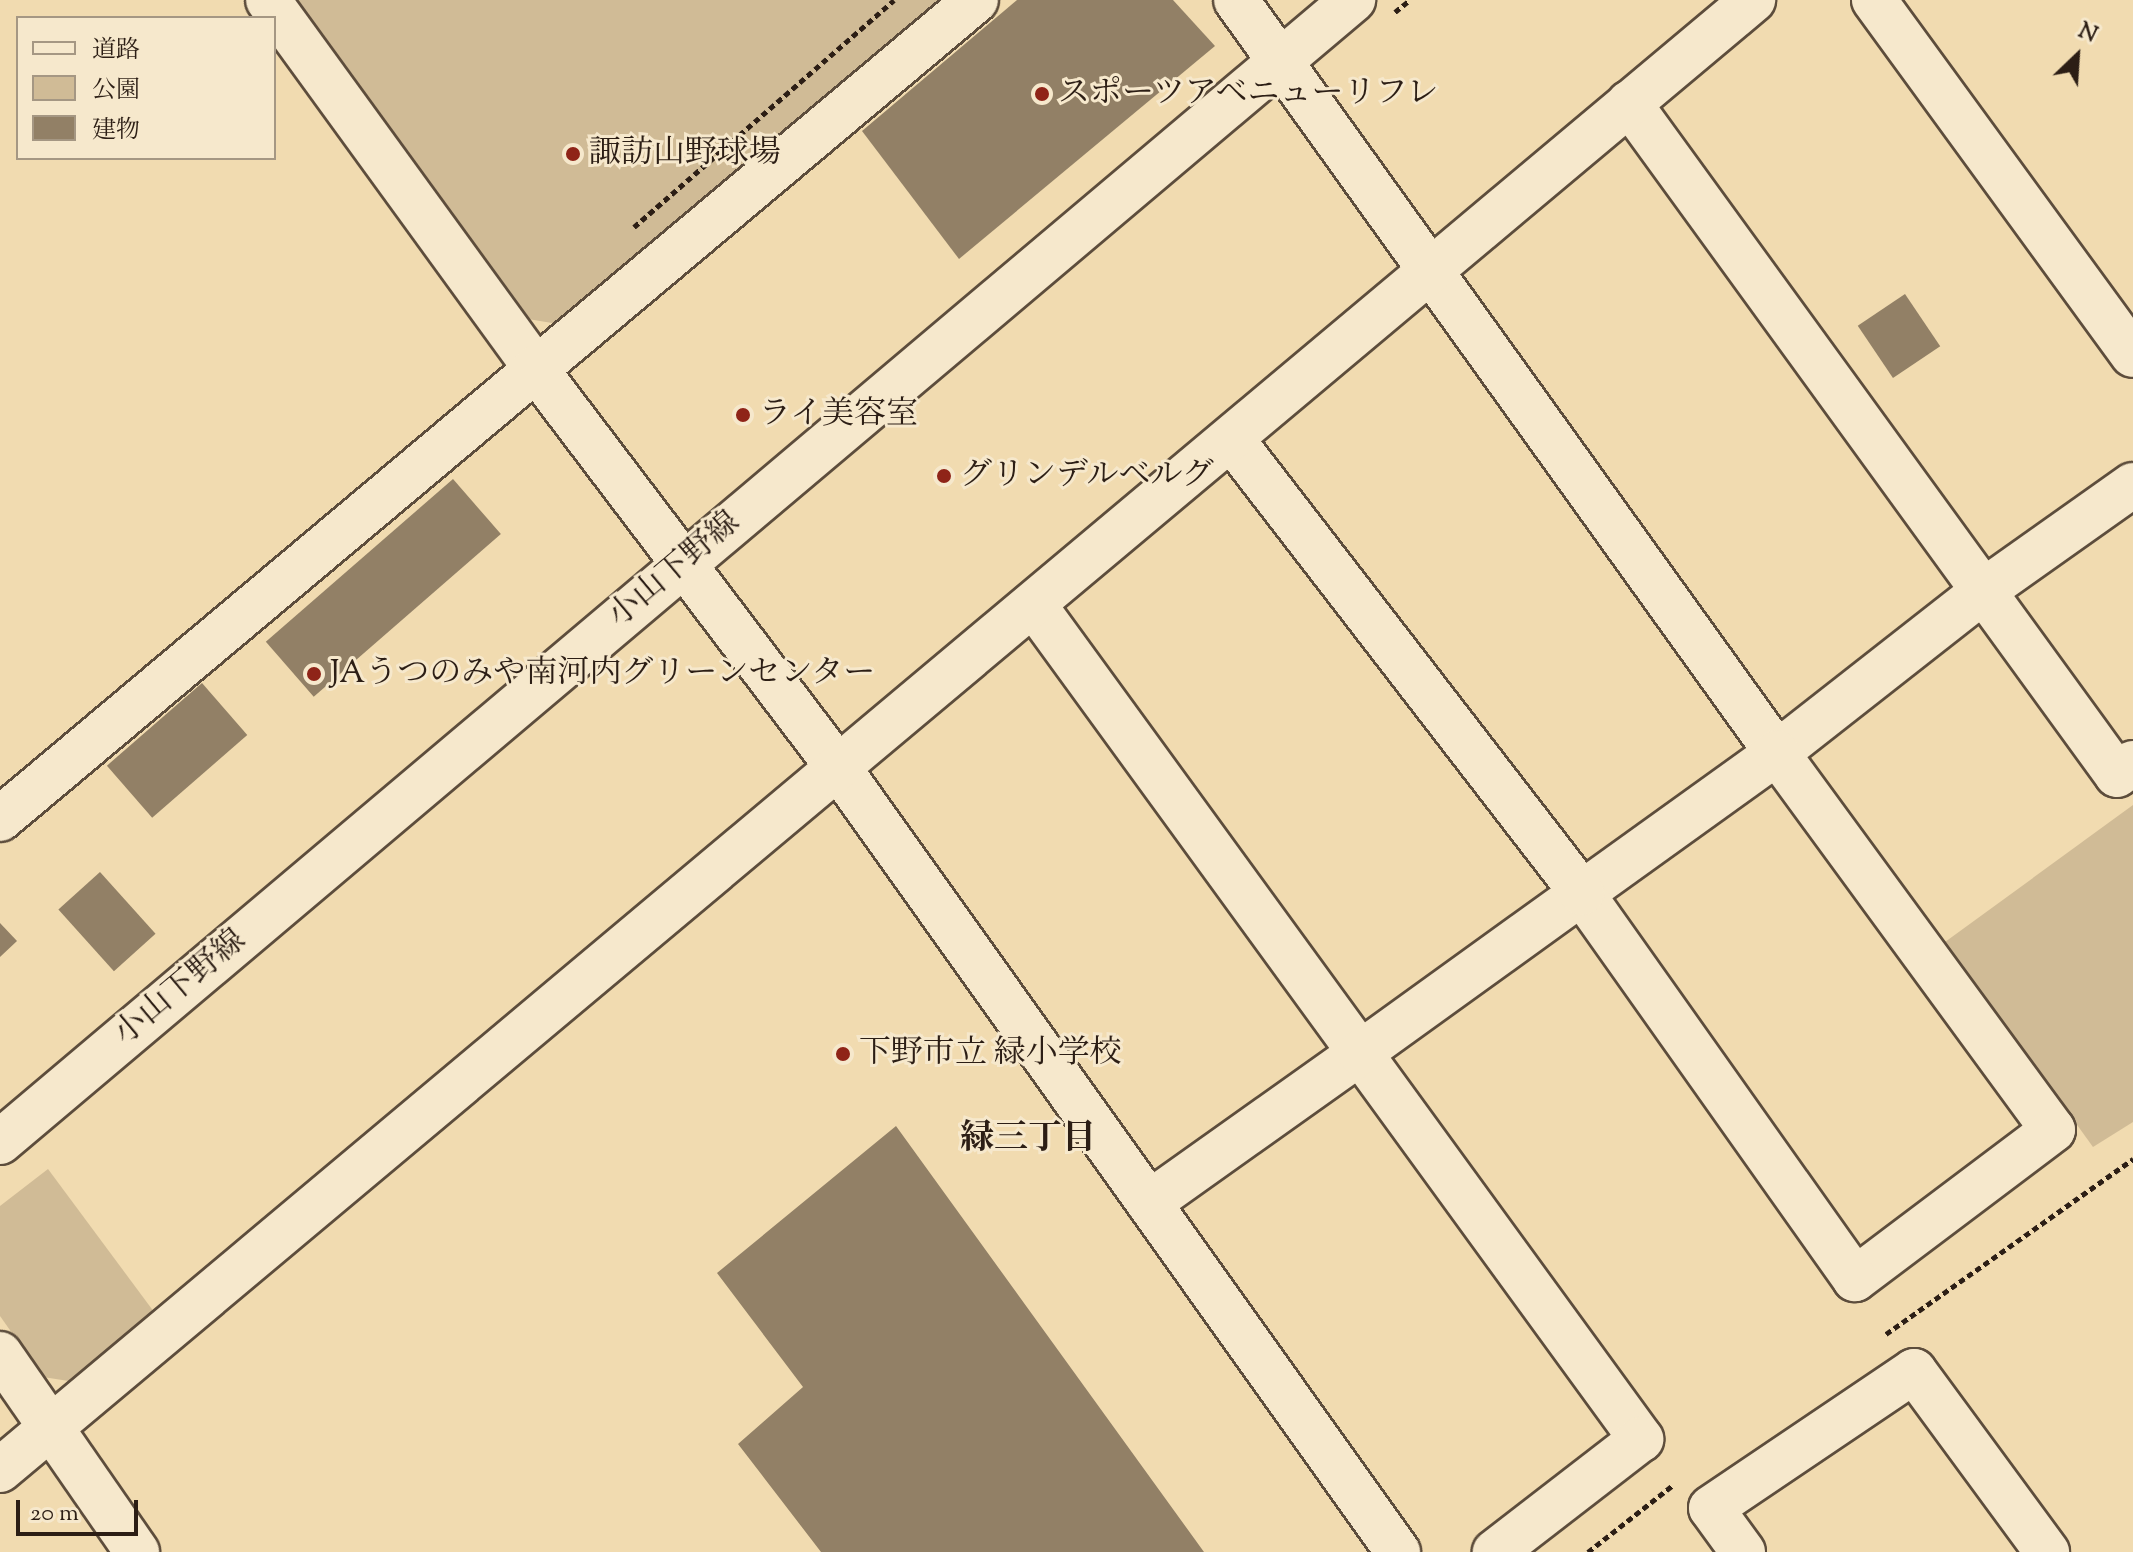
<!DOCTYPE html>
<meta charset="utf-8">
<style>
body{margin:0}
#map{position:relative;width:2133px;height:1552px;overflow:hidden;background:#f1dbb0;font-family:"Sorts Mill Goudy","Noto Serif JP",serif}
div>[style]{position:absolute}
.green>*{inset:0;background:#d0bb96}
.building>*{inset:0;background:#928066;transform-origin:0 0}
.path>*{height:5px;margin-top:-2.5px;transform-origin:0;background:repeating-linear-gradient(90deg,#2c1e15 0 6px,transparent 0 10px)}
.roads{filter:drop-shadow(2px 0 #5d4d3c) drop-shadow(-2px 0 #5d4d3c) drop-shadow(0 2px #5d4d3c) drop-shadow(0 -2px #5d4d3c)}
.street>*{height:44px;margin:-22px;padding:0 22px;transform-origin:22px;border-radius:22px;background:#f6e8cc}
.secondary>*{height:44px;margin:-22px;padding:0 22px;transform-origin:22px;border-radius:22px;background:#f6e8cc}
.dots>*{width:22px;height:22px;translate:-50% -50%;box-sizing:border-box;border:4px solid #f6e8cc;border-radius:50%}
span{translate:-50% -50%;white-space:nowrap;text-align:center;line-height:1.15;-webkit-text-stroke:6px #f6e8cc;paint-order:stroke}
.poi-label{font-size:32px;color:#2c1e15}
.left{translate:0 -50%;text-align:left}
.street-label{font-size:32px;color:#2c1e15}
.neighbourhood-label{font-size:34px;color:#2c1e15;font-weight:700}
.legend{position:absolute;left:16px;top:16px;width:260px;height:144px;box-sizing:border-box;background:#f6e8cc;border:2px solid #a59783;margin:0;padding:10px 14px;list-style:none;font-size:24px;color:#2c1e15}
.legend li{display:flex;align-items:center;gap:16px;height:40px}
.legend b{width:40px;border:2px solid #a59783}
.north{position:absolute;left:2037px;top:16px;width:80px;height:80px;-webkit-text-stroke:6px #f6e8cc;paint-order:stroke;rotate:25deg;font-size:22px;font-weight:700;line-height:32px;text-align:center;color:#2c1e15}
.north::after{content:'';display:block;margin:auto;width:28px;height:36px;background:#2c1e15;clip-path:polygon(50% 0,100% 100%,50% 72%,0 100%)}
.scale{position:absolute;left:16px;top:1500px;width:122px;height:36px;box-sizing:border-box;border:4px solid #2c1e15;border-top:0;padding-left:10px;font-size:24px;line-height:28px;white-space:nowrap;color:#2c1e15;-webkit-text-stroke:6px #f6e8cc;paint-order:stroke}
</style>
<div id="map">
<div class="green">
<div style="clip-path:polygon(294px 0,947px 0,558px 324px,528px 319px)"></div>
<div style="clip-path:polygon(2133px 805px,2133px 1122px,2093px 1147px,1945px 942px)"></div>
<div style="clip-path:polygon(48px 1169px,160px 1320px,75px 1382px,43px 1377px,0 1316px,0 1206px)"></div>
</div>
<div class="building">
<div style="clip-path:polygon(1017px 0,1173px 0,1215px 46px,959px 259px,862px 131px)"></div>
<div style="left:1905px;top:294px;width:63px;height:57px;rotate:56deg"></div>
<div style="left:453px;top:479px;width:73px;height:248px;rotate:49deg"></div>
<div style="left:202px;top:683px;width:69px;height:126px;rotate:49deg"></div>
<div style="left:100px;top:872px;width:83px;height:56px;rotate:48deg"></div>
<div style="clip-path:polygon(0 923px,17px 941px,0 957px)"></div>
<div style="clip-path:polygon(896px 1126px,1204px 1552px,821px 1552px,738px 1444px,803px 1387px,717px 1273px)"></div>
</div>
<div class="path">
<div style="left:1395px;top:12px;width:19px;rotate:-39deg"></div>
<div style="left:634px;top:227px;width:345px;rotate:-41.1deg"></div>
<div style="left:1886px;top:1334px;width:303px;rotate:-35.3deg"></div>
<div style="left:1588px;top:1552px;width:107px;rotate:-38.2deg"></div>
</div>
<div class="roads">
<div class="street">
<div style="left:268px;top:0;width:455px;rotate:54deg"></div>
<div style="left:535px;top:368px;width:505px;rotate:52.81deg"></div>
<div style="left:840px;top:770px;width:961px;rotate:54.49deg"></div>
<div style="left:1236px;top:0;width:927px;rotate:54.3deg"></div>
<div style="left:1777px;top:753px;width:266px;rotate:-38.1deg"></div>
<div style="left:1986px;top:589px;width:180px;rotate:-35.3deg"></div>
<div style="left:1874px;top:0;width:439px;rotate:53.9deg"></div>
<div style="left:1629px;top:103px;width:830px;rotate:54.01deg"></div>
<div style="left:2117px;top:775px;width:20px;rotate:-37deg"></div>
<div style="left:1034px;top:605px;width:1032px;rotate:53.95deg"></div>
<div style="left:1641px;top:1439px;width:185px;rotate:142.3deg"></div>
<div style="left:0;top:819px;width:1274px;rotate:-40deg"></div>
<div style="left:1149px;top:1203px;width:259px;rotate:-35.4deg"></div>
<div style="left:1360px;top:1053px;width:274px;rotate:-35.8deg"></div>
<div style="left:1582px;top:893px;width:240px;rotate:-35.7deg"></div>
<div style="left:1777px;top:753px;width:467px;rotate:53.8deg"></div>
<div style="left:2053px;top:1130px;width:248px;rotate:143deg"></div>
<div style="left:1855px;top:1279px;width:473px;rotate:-125.3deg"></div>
<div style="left:1582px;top:893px;width:571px;rotate:-127.67deg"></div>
<div style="left:0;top:1354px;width:241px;rotate:55.3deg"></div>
<div style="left:0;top:1470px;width:2288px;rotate:-39.98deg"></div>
<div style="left:1743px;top:1552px;width:54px;rotate:-126deg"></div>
<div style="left:1711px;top:1508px;width:245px;rotate:-34deg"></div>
<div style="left:1914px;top:1371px;width:225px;rotate:53.7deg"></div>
</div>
<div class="secondary">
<div style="left:0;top:1142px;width:1771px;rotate:-40.17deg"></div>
</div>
</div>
<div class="dots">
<div style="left:1042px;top:94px;background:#8f2418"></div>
<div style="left:573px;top:154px;background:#8f2418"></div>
<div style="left:743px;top:415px;background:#8f2418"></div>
<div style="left:944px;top:476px;background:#8f2418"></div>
<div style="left:314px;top:674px;background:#8f2418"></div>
<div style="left:843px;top:1054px;background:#8f2418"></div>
</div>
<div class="poi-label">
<span class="left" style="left:1058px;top:94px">スポーツアベニューリフレ</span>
<span class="left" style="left:589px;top:154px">諏訪山野球場</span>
<span class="left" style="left:759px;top:415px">ライ美容室</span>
<span class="left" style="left:960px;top:476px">グリンデルベルグ</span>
<span class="left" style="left:330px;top:674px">JAうつのみや南河内グリーンセンター</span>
<span class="left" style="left:859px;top:1054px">下野市立 緑小学校</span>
</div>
<div class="street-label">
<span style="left:675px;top:570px;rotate:-40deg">小山下野線</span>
<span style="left:181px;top:988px;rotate:-40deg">小山下野線</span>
</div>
<div class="neighbourhood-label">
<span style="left:1028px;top:1140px">緑三丁目</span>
</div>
<ul class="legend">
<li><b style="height:10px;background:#f6e8cc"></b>道路</li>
<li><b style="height:22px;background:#d0bb96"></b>公園</li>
<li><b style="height:22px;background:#928066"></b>建物</li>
</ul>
<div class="north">N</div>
<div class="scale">20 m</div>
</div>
